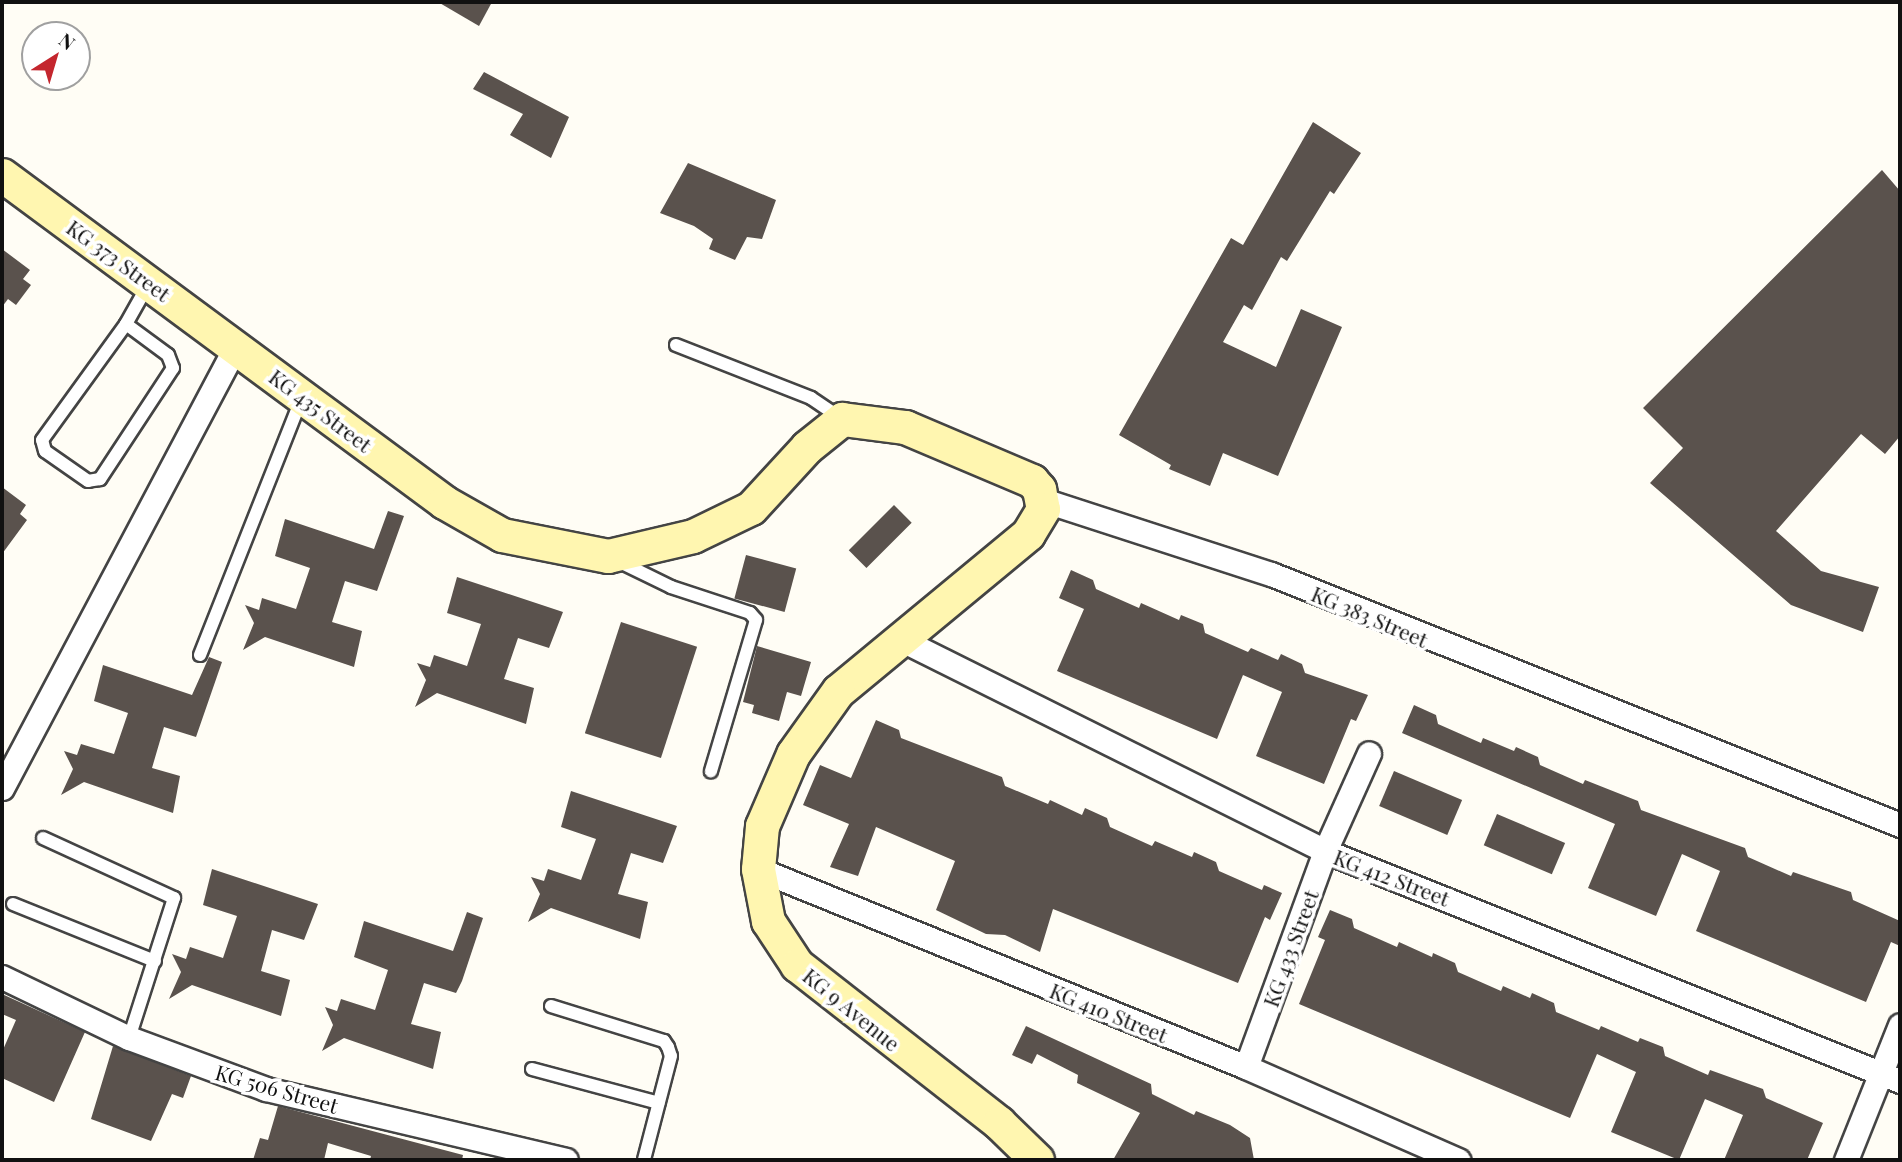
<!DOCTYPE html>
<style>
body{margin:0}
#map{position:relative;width:1902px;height:1162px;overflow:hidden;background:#fffdf5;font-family:"Playfair Display",serif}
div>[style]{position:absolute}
.building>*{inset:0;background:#5a524d;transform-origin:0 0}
.roads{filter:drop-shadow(2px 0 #444) drop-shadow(-2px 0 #444) drop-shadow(0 2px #444) drop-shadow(0 -2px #444)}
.service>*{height:12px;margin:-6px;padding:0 6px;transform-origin:6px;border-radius:6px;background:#fff}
.minor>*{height:23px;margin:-11.5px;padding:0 11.5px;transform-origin:11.5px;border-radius:11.5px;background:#fff}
.secondary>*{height:33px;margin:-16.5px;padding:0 16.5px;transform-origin:16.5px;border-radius:16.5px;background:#fff6b0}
span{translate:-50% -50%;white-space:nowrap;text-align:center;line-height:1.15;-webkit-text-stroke:7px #fff;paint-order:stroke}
.street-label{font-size:21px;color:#111}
.frame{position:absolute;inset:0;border:4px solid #111;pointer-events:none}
.north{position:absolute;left:21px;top:21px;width:70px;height:70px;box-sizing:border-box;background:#fff;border:2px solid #a0a0a0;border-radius:50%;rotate:37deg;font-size:19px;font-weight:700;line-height:28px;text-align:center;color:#111}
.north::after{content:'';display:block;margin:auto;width:24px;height:32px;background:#c4262e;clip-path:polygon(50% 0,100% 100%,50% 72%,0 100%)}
</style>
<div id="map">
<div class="building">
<div style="clip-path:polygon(438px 2px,492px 2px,479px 26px)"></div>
<div style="clip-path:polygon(484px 72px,569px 117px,551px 158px,510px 135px,523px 114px,473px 89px)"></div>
<div style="clip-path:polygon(1313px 122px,1361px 153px,1334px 194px,1330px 191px,1287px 261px,1281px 257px,1252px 310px,1244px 305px,1223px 342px,1276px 367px,1301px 309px,1342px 327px,1278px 476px,1223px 453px,1210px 486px,1169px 469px,1171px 465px,1119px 435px,1231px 238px,1243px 245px)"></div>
<div style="clip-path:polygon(688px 163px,776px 200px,762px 239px,747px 237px,735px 260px,709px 249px,713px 239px,694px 226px,660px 213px)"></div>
<div style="clip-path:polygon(1882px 170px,1900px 191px,1900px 436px,1885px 454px,1861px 434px,1776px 531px,1821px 571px,1879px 587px,1863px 632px,1791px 605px,1650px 483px,1683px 448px,1643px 408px)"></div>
<div style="clip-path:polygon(2px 249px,30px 270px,23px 279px,31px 285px,16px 305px,8px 299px,2px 307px)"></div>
<div style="clip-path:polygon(2px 487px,26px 505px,20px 514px,27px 520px,2px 554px)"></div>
<div style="left:894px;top:505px;width:25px;height:64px;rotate:45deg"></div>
<div style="clip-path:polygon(388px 511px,404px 516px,377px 591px,345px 581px,332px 622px,362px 631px,354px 667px,265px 637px,243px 650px,254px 623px,245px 605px,259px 610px,262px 598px,296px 609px,310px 568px,275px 556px,285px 519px,374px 549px)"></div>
<div style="left:746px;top:555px;width:52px;height:45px;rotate:15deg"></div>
<div style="clip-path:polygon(1071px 570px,1093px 580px,1096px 589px,1139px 608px,1141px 603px,1179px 620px,1181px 615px,1203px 624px,1205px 633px,1248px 652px,1251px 648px,1278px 660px,1281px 654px,1302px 664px,1305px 673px,1368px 695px,1356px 721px,1351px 719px,1324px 784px,1256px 756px,1282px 692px,1243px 675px,1217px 739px,1057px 671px,1084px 609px,1059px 598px)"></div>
<div style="clip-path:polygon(457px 577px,563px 612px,549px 648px,518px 638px,504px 679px,534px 688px,526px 724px,437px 693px,415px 707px,426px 680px,417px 663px,430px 667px,434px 655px,467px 666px,481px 624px,447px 613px)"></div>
<div style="left:621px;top:622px;width:80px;height:117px;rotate:18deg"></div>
<div style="clip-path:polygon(757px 646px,811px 662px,801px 696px,787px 692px,779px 721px,752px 713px,754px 705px,743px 702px)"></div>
<div style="clip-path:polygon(209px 657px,222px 662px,196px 737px,164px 727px,152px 768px,180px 776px,173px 813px,84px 782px,61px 795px,73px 769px,64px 751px,77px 755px,81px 744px,114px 754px,128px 713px,94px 701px,103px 665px,192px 695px)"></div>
<div style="clip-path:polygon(1414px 705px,1436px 715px,1438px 724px,1481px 743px,1483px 738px,1514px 751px,1516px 747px,1538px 757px,1540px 765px,1583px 784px,1585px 780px,1638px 801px,1641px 810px,1745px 848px,1748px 857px,1791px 876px,1793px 872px,1851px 892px,1853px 900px,1900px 921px,1900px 946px,1891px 942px,1866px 1002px,1696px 931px,1720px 871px,1682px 854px,1656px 916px,1588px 888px,1615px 824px,1402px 733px)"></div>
<div style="clip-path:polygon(876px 720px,899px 730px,901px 738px,1002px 777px,1005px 786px,1048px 804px,1050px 800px,1082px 815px,1085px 808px,1107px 818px,1110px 827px,1152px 846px,1155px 841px,1192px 857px,1194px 852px,1216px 862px,1219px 871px,1262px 890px,1264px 885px,1282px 893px,1270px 920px,1265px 917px,1238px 983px,1053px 909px,1040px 952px,1005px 935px,986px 934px,936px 910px,955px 861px,876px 827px,858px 876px,830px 867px,849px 824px,803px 805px,820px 765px,851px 778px)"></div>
<div style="left:1394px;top:771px;width:74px;height:38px;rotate:23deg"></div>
<div style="clip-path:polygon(571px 791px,677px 826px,663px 863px,631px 853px,618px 894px,648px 902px,640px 939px,551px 908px,528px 922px,540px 894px,531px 877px,544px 881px,548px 869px,581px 880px,596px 839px,561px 827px)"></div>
<div style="left:1497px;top:814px;width:74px;height:34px;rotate:23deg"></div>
<div style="clip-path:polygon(212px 869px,318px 904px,304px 940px,272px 930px,261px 971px,290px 980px,281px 1016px,192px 985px,169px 999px,181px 972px,172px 954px,186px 959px,190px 947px,223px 958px,237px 916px,203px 905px)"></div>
<div style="clip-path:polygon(1330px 910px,1352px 919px,1354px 928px,1397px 947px,1399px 942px,1432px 957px,1433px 953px,1455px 963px,1458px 972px,1501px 991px,1503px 986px,1530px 998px,1532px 993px,1554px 1003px,1556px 1012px,1599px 1030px,1601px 1026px,1638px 1042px,1640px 1038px,1663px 1047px,1665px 1056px,1708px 1075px,1710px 1070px,1763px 1089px,1766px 1098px,1823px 1123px,1807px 1160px,1724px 1160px,1743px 1115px,1705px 1099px,1679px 1160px,1611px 1132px,1636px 1072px,1597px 1054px,1570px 1118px,1299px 1004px,1325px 940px,1318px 937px)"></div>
<div style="clip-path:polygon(467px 912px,483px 918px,462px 981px,456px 993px,424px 983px,411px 1024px,441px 1032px,433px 1069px,344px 1038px,322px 1051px,333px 1025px,325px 1007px,337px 1011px,341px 999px,375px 1010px,388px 970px,354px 957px,364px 921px,453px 951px)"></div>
<div style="clip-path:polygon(2px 994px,85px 1032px,54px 1102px,2px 1078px,2px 1052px,16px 1020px,2px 1014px)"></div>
<div style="clip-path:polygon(1026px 1026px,1151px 1084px,1152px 1094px,1194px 1115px,1196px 1111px,1230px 1125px,1250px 1138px,1254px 1160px,1113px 1160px,1140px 1113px,1077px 1083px,1078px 1075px,1037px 1054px,1032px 1064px,1012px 1055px)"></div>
<div style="clip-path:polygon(113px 1046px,191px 1076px,183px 1098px,172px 1094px,151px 1141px,91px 1119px)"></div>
<div style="clip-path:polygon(278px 1106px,463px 1155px,462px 1160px,370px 1160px,371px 1156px,328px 1143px,324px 1160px,253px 1160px,260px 1138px,268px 1140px)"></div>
</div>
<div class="roads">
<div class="service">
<div style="left:126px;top:324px;width:52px;rotate:36.4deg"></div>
<div style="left:168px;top:355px;width:14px;rotate:69deg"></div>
<div style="left:173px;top:368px;width:133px;rotate:123.3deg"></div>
<div style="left:100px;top:479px;width:12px;rotate:171deg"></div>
<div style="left:88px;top:481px;width:52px;rotate:-145.1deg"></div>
<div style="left:45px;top:451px;width:11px;rotate:-105deg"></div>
<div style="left:42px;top:440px;width:143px;rotate:-54.1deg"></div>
<div style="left:126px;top:324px;width:45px;rotate:-60.6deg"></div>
<div style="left:676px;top:345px;width:145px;rotate:21.4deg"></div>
<div style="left:811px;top:398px;width:37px;rotate:34deg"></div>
<div style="left:618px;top:561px;width:59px;rotate:26.1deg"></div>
<div style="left:671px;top:587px;width:83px;rotate:18.2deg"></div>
<div style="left:750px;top:613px;width:9px;rotate:49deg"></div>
<div style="left:756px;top:620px;width:158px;rotate:106.6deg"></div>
<div style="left:200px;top:655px;width:274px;rotate:-68.4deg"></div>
<div style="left:43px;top:838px;width:144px;rotate:24.6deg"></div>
<div style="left:174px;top:898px;width:147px;rotate:107.8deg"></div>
<div style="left:13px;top:904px;width:153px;rotate:21.9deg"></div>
<div style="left:551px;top:1006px;width:118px;rotate:17.2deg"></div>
<div style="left:664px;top:1041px;width:7px;rotate:56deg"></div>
<div style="left:668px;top:1047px;width:9px;rotate:72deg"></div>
<div style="left:671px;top:1056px;width:107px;rotate:104.6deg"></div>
<div style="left:532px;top:1069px;width:131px;rotate:15deg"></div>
</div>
<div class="minor">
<div style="left:1043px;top:500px;width:240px;rotate:18deg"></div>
<div style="left:1271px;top:574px;width:677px;rotate:21.75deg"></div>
<div style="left:900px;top:639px;width:475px;rotate:26.5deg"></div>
<div style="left:1325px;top:851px;width:619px;rotate:21.8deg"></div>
<div style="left:2px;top:788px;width:500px;rotate:-62.1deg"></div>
<div style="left:758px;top:869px;width:527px;rotate:22.08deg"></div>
<div style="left:1246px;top:1067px;width:232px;rotate:23.7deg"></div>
<div style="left:2px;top:977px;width:141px;rotate:25.7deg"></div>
<div style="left:129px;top:1038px;width:146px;rotate:20.4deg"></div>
<div style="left:266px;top:1089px;width:308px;rotate:13.3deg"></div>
<div style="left:1246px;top:1067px;width:230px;rotate:-69.9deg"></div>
<div style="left:1325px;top:851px;width:107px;rotate:-65.8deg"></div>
<div style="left:1846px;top:1160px;width:145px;rotate:-68.2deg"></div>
</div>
<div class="secondary">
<div style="left:2px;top:175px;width:550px;rotate:36.49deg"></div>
<div style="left:444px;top:502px;width:67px;rotate:29.6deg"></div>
<div style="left:502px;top:535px;width:108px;rotate:11.2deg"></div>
<div style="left:608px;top:556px;width:87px;rotate:-13.2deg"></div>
<div style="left:693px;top:536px;width:64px;rotate:-25.8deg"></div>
<div style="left:751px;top:508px;width:83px;rotate:-47.4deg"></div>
<div style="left:807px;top:447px;width:45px;rotate:-38.7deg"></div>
<div style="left:842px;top:419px;width:64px;rotate:7.2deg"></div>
<div style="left:905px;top:427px;width:138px;rotate:23deg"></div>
<div style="left:1032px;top:481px;width:11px;rotate:49deg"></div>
<div style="left:1039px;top:489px;width:20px;rotate:79deg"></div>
<div style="left:1043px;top:509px;width:29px;rotate:121deg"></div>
<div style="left:1028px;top:534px;width:246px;rotate:140.4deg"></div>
<div style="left:838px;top:691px;width:77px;rotate:125.5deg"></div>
<div style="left:793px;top:754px;width:78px;rotate:113.3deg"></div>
<div style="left:762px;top:826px;width:43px;rotate:95.3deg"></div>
<div style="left:758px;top:869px;width:53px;rotate:79.1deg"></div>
<div style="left:768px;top:921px;width:53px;rotate:56.6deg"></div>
<div style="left:797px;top:965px;width:256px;rotate:38deg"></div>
<div style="left:999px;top:1123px;width:53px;rotate:44.2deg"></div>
</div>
</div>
<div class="street-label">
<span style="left:119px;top:260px;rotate:36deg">KG 373 Street</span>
<span style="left:321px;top:410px;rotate:37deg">KG 435 Street</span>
<span style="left:1370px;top:616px;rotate:23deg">KG 383 Street</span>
<span style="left:1392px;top:877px;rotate:21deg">KG 412 Street</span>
<span style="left:1290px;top:948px;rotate:-70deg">KG 433 Street</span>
<span style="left:852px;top:1009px;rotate:39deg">KG 9 Avenue</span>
<span style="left:1109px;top:1012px;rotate:22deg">KG 410 Street</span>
<span style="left:277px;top:1088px;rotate:16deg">KG 506 Street</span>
</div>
<div class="frame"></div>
<div class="north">N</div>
</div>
